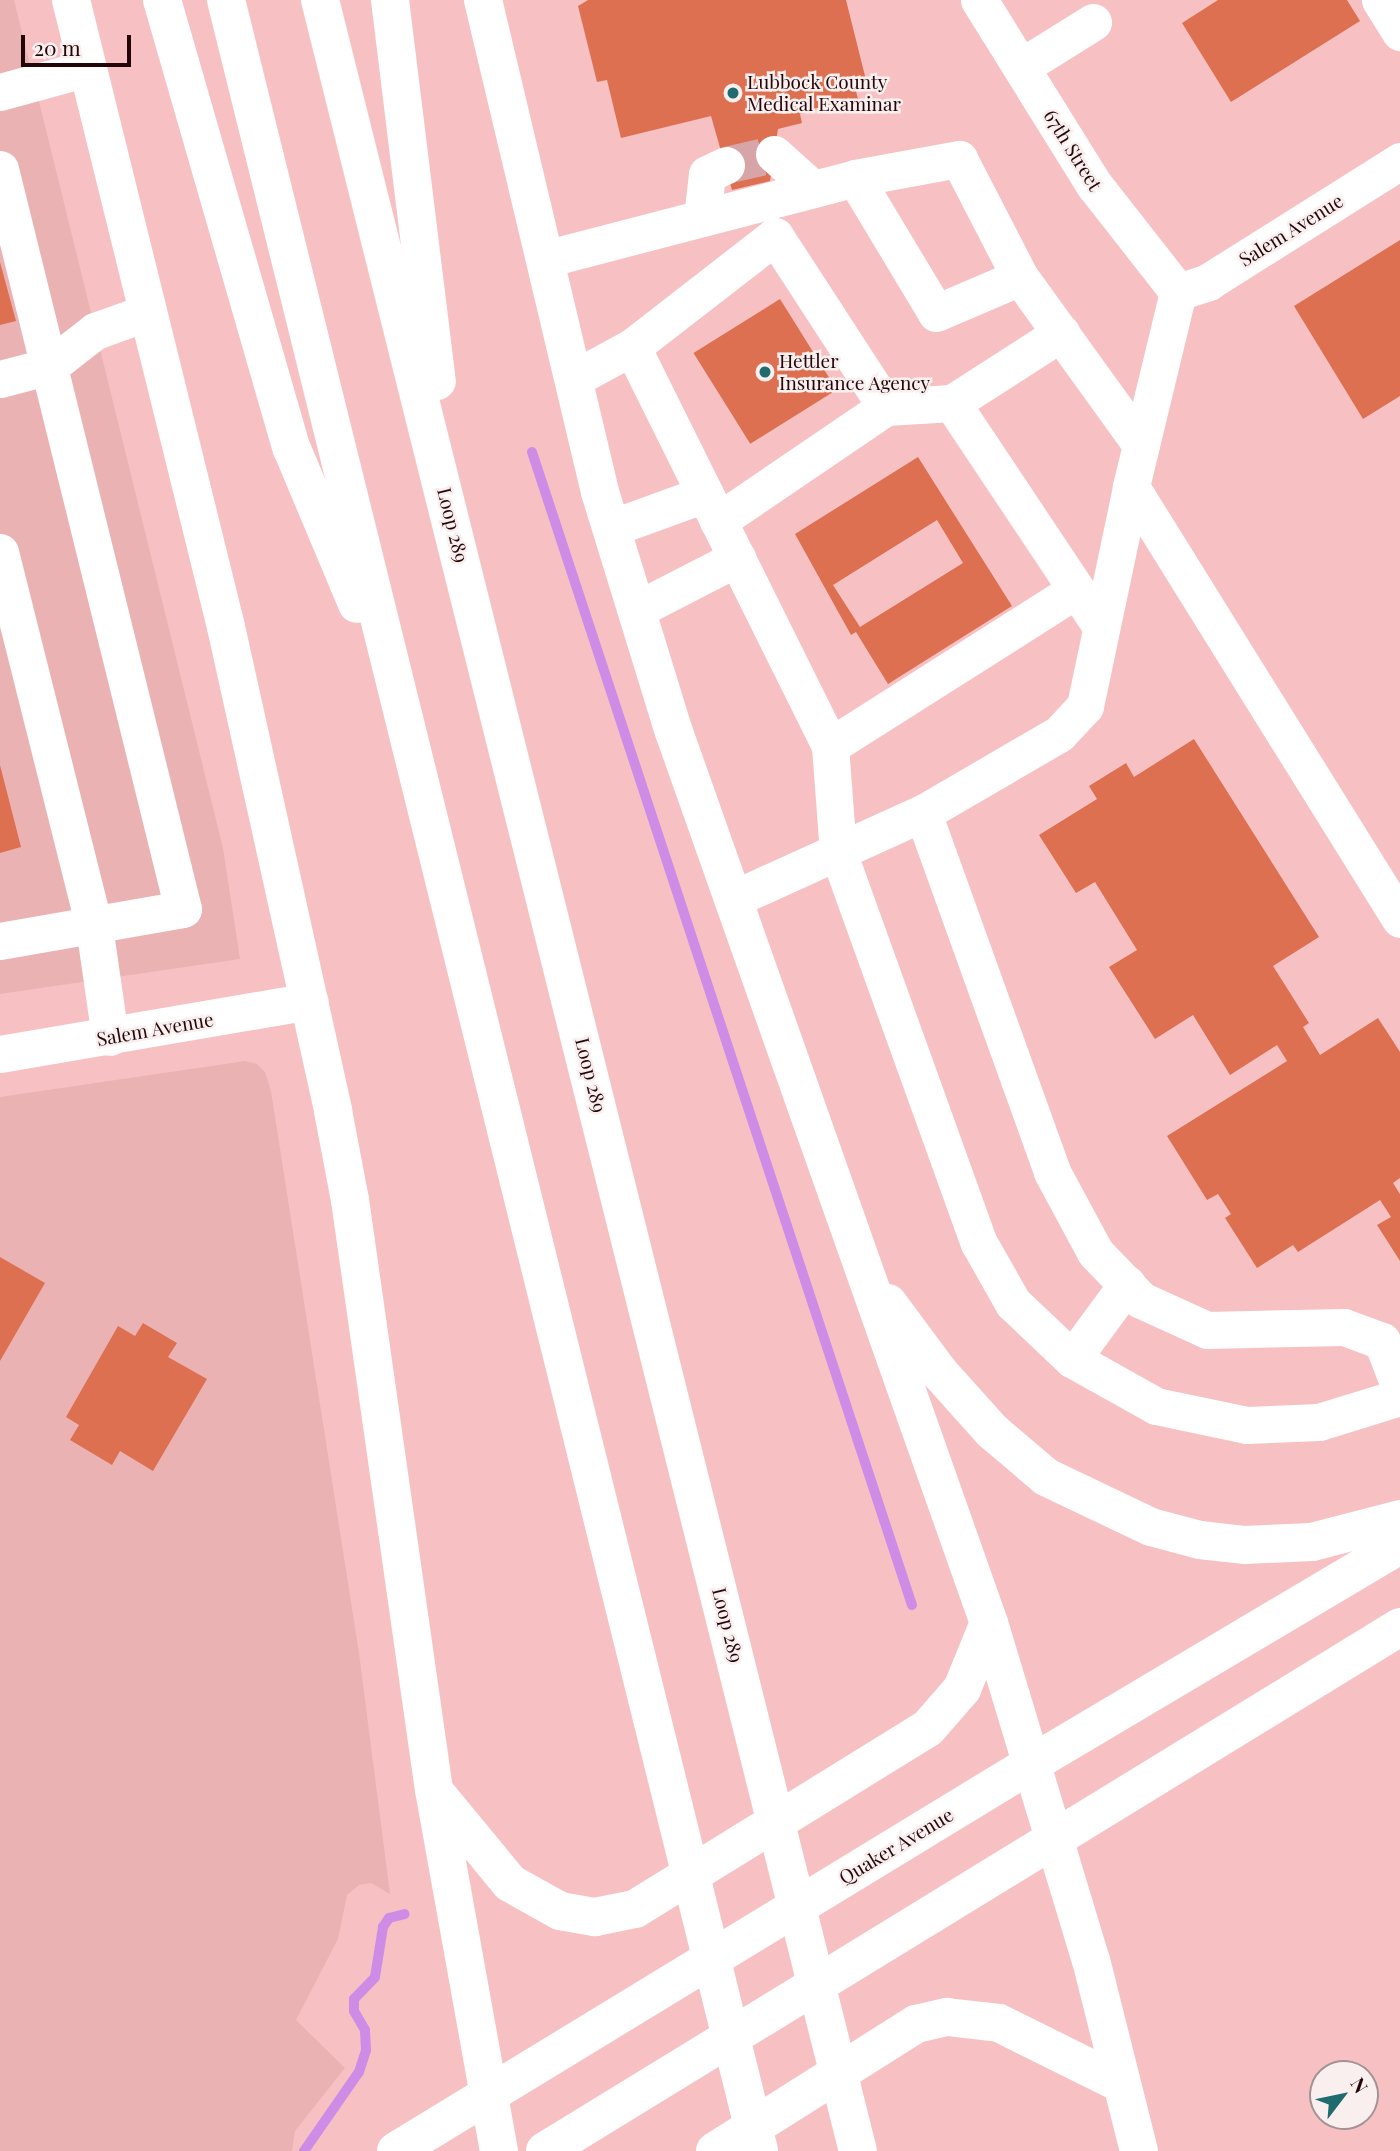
<!DOCTYPE html>
<html>
<head>
<meta charset="utf-8">
<style>
	body { margin:0 }
	#map { position:relative; width:1400px; height:2151px; overflow:hidden; background:#f7c1c3; font-family:"Playfair Display",serif }
	div>[style] { position:absolute }
	[style*='--x'] { left:calc(var(--x)*1px); top:calc(var(--y)*1px); width:calc(var(--w)*1px); rotate:calc(var(--a)*1deg) }
	.built>* { inset:0; background:#ebb2b4 }
	.stream>* { height:10px; margin:-5px; padding:0 5px; transform-origin:5px; border-radius:5px; background:#cf8ce6 }
	.building>* { inset:0; background:#dd7050; transform-origin:0 0 }
	.minor-tunnel>* { height:37px; margin-top:-18.5px; transform-origin:0; background:repeating-linear-gradient(90deg,#d7a5a7 0 37px,transparent 0 55px) }
	.minor>* { height:37px; margin:-18.5px; padding:0 18.5px; transform-origin:18.5px; border-radius:18.5px; background:#fff }
	.major>* { height:38px; margin:-19px; padding:0 19px; transform-origin:19px; border-radius:19px; background:#fff }
	.highway>* { height:38px; margin:-19px; padding:0 19px; transform-origin:19px; border-radius:19px; background:#fff }
	.dots>* { width:19px; height:19px; translate:-50% -50%; box-sizing:border-box; border:4px solid #f9efef; border-radius:50% }
	span { translate:-50% -50%; white-space:nowrap; text-align:center; line-height:1.15; -webkit-text-stroke:5px #f9efef; paint-order:stroke }
	.poi-label { font-size:19px; color:#230609 }
	.left { translate:0 -50%; text-align:left }
	.street-label { font-size:19px; color:#230609 }
	.north { position:absolute; left:1309px; top:2060px; width:70px; height:70px; box-sizing:border-box; background:#f9efef; border:2px solid #a39293; border-radius:50%; rotate:58deg; font-size:19px; font-weight:700; line-height:28px; text-align:center; color:#230609 }
	.north::after { content:''; display:block; margin:auto; width:24px; height:32px; background:#1f6b6d; clip-path:polygon(50% 0,100% 100%,50% 72%,0 100%) }
	.scale { position:absolute; left:21px; top:35px; width:110px; height:32px; box-sizing:border-box; border:4px solid #230609; border-top:0; padding-left:9px; font-size:21px; line-height:24px; white-space:nowrap; color:#230609; -webkit-text-stroke:5px #f9efef; paint-order:stroke }
</style>
</head>
<body>
<div id="map">
	<div class="built">
		<i style="clip-path:polygon(0 0,14px 0,223px 848px,240px 959px,0 994px)"></i>
		<i style="clip-path:polygon(245px 1061px,257px 1064px,265px 1072px,271px 1091px,359px 1653px,390px 1894px,371px 1883px,359px 1885px,347px 1895px,338px 1939px,296px 2020px,345px 2068px,295px 2131px,292px 2151px,0 2151px,0 1097px)"></i>
	</div>
	<div class="stream">
		<i style="--x:532;--y:452;--w:1214;--a:71.76"></i>
		<i style="--x:304;--y:2151;--w:96;--a:-55.2"></i>
		<i style="--x:359;--y:2072;--w:23;--a:-72"></i>
		<i style="--x:366;--y:2050;--w:20;--a:-93"></i>
		<i style="--x:365;--y:2030;--w:22;--a:-120"></i>
		<i style="--x:354;--y:2011;--w:12;--a:-90"></i>
		<i style="--x:354;--y:1999;--w:30;--a:-46"></i>
		<i style="--x:375;--y:1977;--w:51;--a:-80.9"></i>
		<i style="--x:383;--y:1927;--w:11;--a:-56"></i>
		<i style="--x:389;--y:1918;--w:16;--a:-14"></i>
	</div>
	<div class="building">
		<i style="clip-path:polygon(588px 0,846px 0,867px 84px,855px 87px,858px 99px,800px 114px,802px 123px,778px 129px,770px 181px,732px 190px,711px 116px,621px 138px,607px 80px,597px 82px,578px 6px)"></i>
		<i style="clip-path:polygon(1218px 0,1347px 0,1360px 21px,1231px 102px,1182px 23px)"></i>
		<i style="clip-path:polygon(1400px 240px,1400px 396px,1363px 419px,1294px 306px)"></i>
		<i style="clip-path:polygon(0 262px,16px 321px,0 325px)"></i>
		<i style="left:780px;top:299px;width:107px;height:102px;rotate:58deg"></i>
		<i style="clip-path:polygon(evenodd,918px 457px,1012px 606px,888px 684px,856px 632px,851px 635px,795px 534px,918px 457px,937px 520px,963px 563px,860px 627px,833px 585px,937px 520px)"></i>
		<i style="clip-path:polygon(1194px 739px,1319px 937px,1273px 966px,1309px 1023px,1303px 1027px,1320px 1055px,1378px 1018px,1400px 1052px,1400px 1178px,1393px 1183px,1400px 1194px,1400px 1261px,1377px 1225px,1391px 1217px,1380px 1200px,1298px 1252px,1293px 1245px,1257px 1268px,1225px 1218px,1231px 1214px,1218px 1194px,1207px 1200px,1167px 1136px,1287px 1061px,1277px 1045px,1230px 1075px,1193px 1015px,1155px 1039px,1109px 967px,1137px 950px,1095px 882px,1076px 893px,1039px 835px,1097px 799px,1089px 786px,1126px 763px,1134px 777px)"></i>
		<i style="clip-path:polygon(0 765px,21px 847px,0 853px)"></i>
		<i style="clip-path:polygon(0 1257px,45px 1283px,0 1361px)"></i>
		<i style="clip-path:polygon(143px 1323px,177px 1343px,168px 1357px,207px 1379px,153px 1471px,120px 1451px,112px 1465px,70px 1440px,79px 1425px,66px 1417px,118px 1326px,135px 1336px)"></i>
	</div>
	<div class="minor-tunnel">
		<i style="--x:726;--y:165;--w:49;--a:-12.9"></i>
	</div>
	<div class="minor">
		<i style="--x:979;--y:0;--w:219;--a:58.1"></i>
		<i style="--x:1095;--y:186;--w:135;--a:51.9"></i>
		<i style="--x:1380;--y:0;--w:38;--a:58"></i>
		<i style="--x:1021;--y:67;--w:85;--a:-32"></i>
		<i style="--x:0;--y:92;--w:91;--a:-15.3"></i>
		<i style="--x:774;--y:154;--w:52;--a:41.9"></i>
		<i style="--x:0;--y:169;--w:762;--a:76.11"></i>
		<i style="--x:183;--y:909;--w:186;--a:170.1"></i>
		<i style="--x:855;--y:178;--w:106;--a:-10.4"></i>
		<i style="--x:959;--y:159;--w:133;--a:62.7"></i>
		<i style="--x:702;--y:218;--w:44;--a:-83.5"></i>
		<i style="--x:707;--y:174;--w:21;--a:-25"></i>
		<i style="--x:545;--y:259;--w:320;--a:-14.6"></i>
		<i style="--x:855;--y:178;--w:157;--a:59"></i>
		<i style="--x:936;--y:313;--w:91;--a:-23.2"></i>
		<i style="--x:1020;--y:277;--w:207;--a:54.2"></i>
		<i style="--x:1178;--y:292;--w:201;--a:103.6"></i>
		<i style="--x:1131;--y:487;--w:509;--a:58.09"></i>
		<i style="--x:1178;--y:292;--w:32;--a:-18"></i>
		<i style="--x:1208;--y:282;--w:227;--a:-32.2"></i>
		<i style="--x:632;--y:347;--w:445;--a:63.6"></i>
		<i style="--x:830;--y:746;--w:106;--a:85.7"></i>
		<i style="--x:838;--y:852;--w:416;--a:70.2"></i>
		<i style="--x:979;--y:1243;--w:69;--a:60.5"></i>
		<i style="--x:1013;--y:1303;--w:81;--a:43.5"></i>
		<i style="--x:1072;--y:1359;--w:96;--a:29.2"></i>
		<i style="--x:1156;--y:1406;--w:92;--a:11.9"></i>
		<i style="--x:1246;--y:1425;--w:73;--a:-2.4"></i>
		<i style="--x:1319;--y:1422;--w:85;--a:-17.2"></i>
		<i style="--x:0;--y:379;--w:52;--a:-14.6"></i>
		<i style="--x:50;--y:366;--w:57;--a:-37.9"></i>
		<i style="--x:95;--y:331;--w:56;--a:-19.7"></i>
		<i style="--x:573;--y:379;--w:67;--a:-28.5"></i>
		<i style="--x:632;--y:347;--w:181;--a:-37.8"></i>
		<i style="--x:775;--y:236;--w:204;--a:57"></i>
		<i style="--x:886;--y:407;--w:66;--a:-3.5"></i>
		<i style="--x:952;--y:403;--w:268;--a:56.3"></i>
		<i style="--x:952;--y:403;--w:130;--a:-32.7"></i>
		<i style="--x:718;--y:521;--w:203;--a:-34.2"></i>
		<i style="--x:611;--y:528;--w:100;--a:-19.9"></i>
		<i style="--x:0;--y:552;--w:386;--a:75.9"></i>
		<i style="--x:94;--y:926;--w:112;--a:81.8"></i>
		<i style="--x:636;--y:610;--w:114;--a:-27.2"></i>
		<i style="--x:830;--y:746;--w:289;--a:-32.4"></i>
		<i style="--x:923;--y:813;--w:381;--a:70.2"></i>
		<i style="--x:1052;--y:1172;--w:91;--a:61.7"></i>
		<i style="--x:1095;--y:1252;--w:66;--a:46.2"></i>
		<i style="--x:1141;--y:1300;--w:72;--a:24.4"></i>
		<i style="--x:1207;--y:1330;--w:137;--a:-1.3"></i>
		<i style="--x:1344;--y:1327;--w:40;--a:20.2"></i>
		<i style="--x:1382;--y:1341;--w:50;--a:69"></i>
		<i style="--x:733;--y:899;--w:209;--a:-24.4"></i>
		<i style="--x:923;--y:813;--w:157;--a:-30.2"></i>
		<i style="--x:1059;--y:734;--w:38;--a:-47"></i>
		<i style="--x:1085;--y:706;--w:224;--a:-78.1"></i>
		<i style="--x:0;--y:1054;--w:314;--a:-9.7"></i>
		<i style="--x:1072;--y:1359;--w:93;--a:-53.7"></i>
	</div>
	<div class="major">
		<i style="--x:71;--y:0;--w:646;--a:76.11"></i>
		<i style="--x:226;--y:627;--w:496;--a:77.5"></i>
		<i style="--x:333;--y:1111;--w:91;--a:79.2"></i>
		<i style="--x:350;--y:1200;--w:596;--a:81.9"></i>
		<i style="--x:434;--y:1790;--w:367;--a:79.8"></i>
		<i style="--x:483;--y:0;--w:506;--a:76.62"></i>
		<i style="--x:600;--y:492;--w:251;--a:72.9"></i>
		<i style="--x:674;--y:732;--w:945;--a:70.53"></i>
		<i style="--x:989;--y:1623;--w:352;--a:73.2"></i>
		<i style="--x:1091;--y:1960;--w:197;--a:75.9"></i>
		<i style="--x:888;--y:1303;--w:86;--a:53.5"></i>
		<i style="--x:939;--y:1372;--w:79;--a:48.1"></i>
		<i style="--x:992;--y:1431;--w:71;--a:40.4"></i>
		<i style="--x:1046;--y:1477;--w:116;--a:25.5"></i>
		<i style="--x:1151;--y:1527;--w:51;--a:14.9"></i>
		<i style="--x:1200;--y:1540;--w:44;--a:6.5"></i>
		<i style="--x:1244;--y:1545;--w:68;--a:-2.5"></i>
		<i style="--x:1312;--y:1542;--w:91;--a:-14.6"></i>
		<i style="--x:435;--y:1792;--w:118;--a:50.5"></i>
		<i style="--x:510;--y:1883;--w:57;--a:29.2"></i>
		<i style="--x:560;--y:1911;--w:36;--a:10"></i>
		<i style="--x:595;--y:1917;--w:41;--a:-11.3"></i>
		<i style="--x:635;--y:1909;--w:344;--a:-31.7"></i>
		<i style="--x:928;--y:1728;--w:52;--a:-48.9"></i>
		<i style="--x:962;--y:1689;--w:71;--a:-67.8"></i>
		<i style="--x:396;--y:2151;--w:744;--a:-31.36"></i>
		<i style="--x:1031;--y:1764;--w:429;--a:-30.7"></i>
		<i style="--x:545;--y:2151;--w:1003;--a:-31.5"></i>
		<i style="--x:715;--y:2151;--w:238;--a:-32.3"></i>
		<i style="--x:916;--y:2024;--w:32;--a:-13"></i>
		<i style="--x:947;--y:2017;--w:52;--a:6.6"></i>
		<i style="--x:999;--y:2023;--w:137;--a:26.4"></i>
	</div>
	<div class="highway">
		<i style="--x:162;--y:0;--w:467;--a:73.9"></i>
		<i style="--x:292;--y:449;--w:168;--a:67.2"></i>
		<i style="--x:226;--y:0;--w:2216;--a:76.08"></i>
		<i style="--x:320;--y:0;--w:2217;--a:75.96"></i>
		<i style="--x:390;--y:0;--w:384;--a:83"></i>
	</div>
	<div class="dots">
		<i style="left:733px;top:93px;background:#1f6b6d"></i>
		<i style="left:765px;top:372px;background:#1f6b6d"></i>
	</div>
	<div class="poi-label">
		<span class="left" style="left:747px;top:93px">Lubbock County<br>Medical Examinar</span>
		<span class="left" style="left:779px;top:372px">Hettler<br>Insurance Agency</span>
	</div>
	<div class="street-label">
		<span style="left:1073px;top:150px;rotate:58deg">67th Street</span>
		<span style="left:1291px;top:230px;rotate:-32deg">Salem Avenue</span>
		<span style="left:453px;top:525px;rotate:76deg">Loop 289</span>
		<span style="left:155px;top:1029px;rotate:-10deg">Salem Avenue</span>
		<span style="left:591px;top:1075px;rotate:76deg">Loop 289</span>
		<span style="left:728px;top:1625px;rotate:76deg">Loop 289</span>
		<span style="left:896px;top:1846px;rotate:-31deg">Quaker Avenue</span>
	</div>
	<div class="north">N</div>
	<div class="scale">20 m</div>
</div>
</body>
</html>
